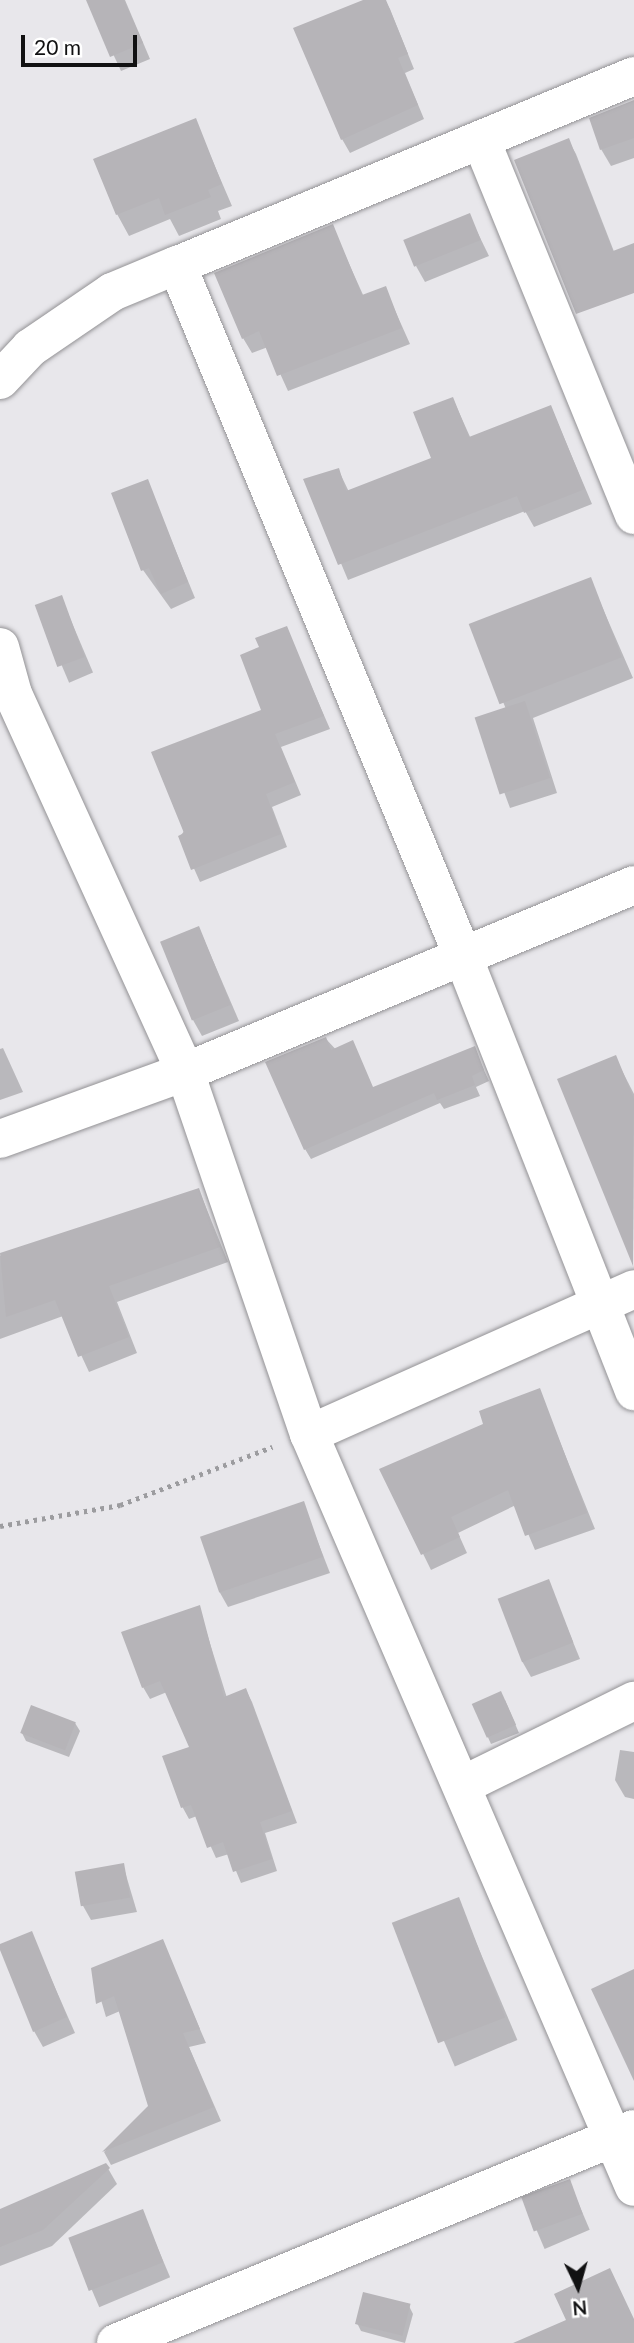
<!DOCTYPE html>
<html>
<head>
<meta charset="utf-8">
<style>
	body { margin:0 }
	#map { position:relative; width:634px; height:2343px; overflow:hidden; background:#e8e7eb; font-family:Lato,sans-serif }
	div>[style] { position:absolute }
	[style*='--x'] { left:calc(var(--x)*1px); top:calc(var(--y)*1px); width:calc(var(--w)*1px); rotate:calc(var(--a)*1deg) }
	.shadow>* { inset:0; background:#0003; transform-origin:0 0 }
	.building>* { inset:0; background:#b6b4b8; transform-origin:0 0 }
	.path>* { height:4.5px; margin-top:-2.25px; transform-origin:0; background:repeating-linear-gradient(90deg,#9c9c9f 0 3.5px,transparent 0 8.5px) }
	.roads { filter:drop-shadow(0 0 2px #939295) drop-shadow(0 0 2px #939295) }
	.minor>* { height:38px; margin:-19px; padding:0 19px; transform-origin:19px; border-radius:19px; background:#fff }
	span { translate:-50% -50%; white-space:nowrap; text-align:center; line-height:1.15; -webkit-text-stroke:6px #fff; paint-order:stroke }
	.north { position:absolute; left:543px; top:2252px; width:70px; height:70px; -webkit-text-stroke:5px #fff; paint-order:stroke; rotate:175deg; font-size:19px; font-weight:700; line-height:28px; text-align:center; color:#111112 }
	.north::after { content:''; display:block; margin:auto; width:24px; height:32px; background:#111112; clip-path:polygon(50% 0,100% 100%,50% 72%,0 100%) }
	.scale { position:absolute; left:21px; top:35px; width:116px; height:32px; box-sizing:border-box; border:4px solid #111112; border-top:0; padding-left:9px; font-size:21px; line-height:24px; white-space:nowrap; color:#111112; -webkit-text-stroke:5px #fff; paint-order:stroke }
</style>
</head>
<body>
<div id="map">
	<div class="shadow">
		<i style="clip-path:polygon(88px 0,125px 0,150px 59px,121px 71px)"></i>
		<i style="clip-path:polygon(368px 0,385px 0,390px 9px,414px 69px,405px 73px,424px 119px,350px 153px,342px 139px)"></i>
		<i style="clip-path:polygon(634px 102px,634px 158px,611px 166px,601px 149px)"></i>
		<i style="clip-path:polygon(195px 120px,232px 206px,218px 211px,221px 219px,179px 236px,170px 219px,129px 236px,117px 214px)"></i>
		<i style="clip-path:polygon(568px 140px,576px 154px,627px 285px,516px 161px)"></i>
		<i style="clip-path:polygon(469px 215px,489px 256px,425px 282px,416px 266px)"></i>
		<i style="clip-path:polygon(332px 226px,364px 297px,385px 288px,410px 344px,288px 391px,268px 347px,252px 353px,243px 338px)"></i>
		<i style="clip-path:polygon(453px 399px,471px 439px,551px 407px,592px 504px,534px 527px,525px 511px,348px 580px,306px 480px,339px 471px,349px 492px,433px 459px)"></i>
		<i style="clip-path:polygon(147px 481px,195px 598px,171px 609px,143px 570px)"></i>
		<i style="clip-path:polygon(590px 579px,633px 678px,533px 718px,557px 793px,510px 808px,477px 719px,506px 709px,471px 625px)"></i>
		<i style="left:61px;top:597px;width:82px;height:26px;rotate:67deg"></i>
		<i style="clip-path:polygon(286px 628px,330px 729px,281px 747px,301px 795px,272px 807px,287px 847px,200px 882px,180px 837px,263px 711px,261px 648px)"></i>
		<i style="clip-path:polygon(199px 928px,239px 1021px,202px 1036px,193px 1020px)"></i>
		<i style="clip-path:polygon(326px 1039px,373px 1089px,474px 1048px,489px 1081px,476px 1087px,480px 1096px,444px 1109px,440px 1103px,311px 1159px,305px 1149px)"></i>
		<i style="clip-path:polygon(3px 1048px,23px 1092px,0 1100px,0 1049px)"></i>
		<i style="clip-path:polygon(615px 1057px,634px 1094px,633px 1255px)"></i>
		<i style="clip-path:polygon(199px 1190px,228px 1262px,117px 1302px,137px 1353px,89px 1372px,63px 1316px,0 1339px,0 1256px)"></i>
		<i style="clip-path:polygon(539px 1390px,595px 1529px,535px 1550px,516px 1505px,458px 1533px,467px 1553px,431px 1570px,382px 1470px,485px 1425px)"></i>
		<i style="clip-path:polygon(303px 1504px,330px 1573px,228px 1607px,219px 1591px)"></i>
		<i style="clip-path:polygon(548px 1581px,580px 1659px,531px 1677px,522px 1661px)"></i>
		<i style="clip-path:polygon(199px 1608px,227px 1698px,246px 1690px,252px 1702px,297px 1823px,265px 1833px,277px 1871px,241px 1883px,229px 1854px,216px 1858px,197px 1816px,189px 1819px,183px 1808px,164px 1757px,191px 1748px,167px 1692px,150px 1699px,143px 1687px)"></i>
		<i style="clip-path:polygon(505px 1700px,519px 1733px,491px 1744px,473px 1704px)"></i>
		<i style="clip-path:polygon(75px 1723px,80px 1731px,69px 1757px,26px 1741px,22px 1733px)"></i>
		<i style="clip-path:polygon(620px 1750px,634px 1752px,634px 1799px,625px 1797px,615px 1780px)"></i>
		<i style="clip-path:polygon(123px 1865px,137px 1912px,91px 1920px,82px 1904px)"></i>
		<i style="left:458px;top:1900px;width:152px;height:68px;rotate:67deg"></i>
		<i style="clip-path:polygon(31px 1933px,75px 2033px,43px 2047px,34px 2031px)"></i>
		<i style="clip-path:polygon(162px 1942px,206px 2043px,189px 2047px,221px 2121px,111px 2165px,104px 2152px,150px 2106px,120px 2011px,106px 2017px,92px 1969px)"></i>
		<i style="clip-path:polygon(106px 2165px,117px 2184px,52px 2246px,0 2266px,0 2210px)"></i>
		<i style="left:569px;top:2181px;width:53px;height:49px;rotate:67deg"></i>
		<i style="left:142px;top:2211px;width:72px;height:77px;rotate:67deg"></i>
		<i style="clip-path:polygon(409px 2306px,413px 2314px,405px 2343px,361px 2331px,357px 2323px)"></i>
	</div>
	<div class="building">
		<i style="clip-path:polygon(86px 0,124px 0,143px 43px,110px 57px)"></i>
		<i style="clip-path:polygon(363px 0,386px 0,408px 54px,398px 58px,418px 105px,341px 140px,293px 28px)"></i>
		<i style="clip-path:polygon(634px 100px,634px 138px,600px 150px,589px 118px)"></i>
		<i style="clip-path:polygon(196px 118px,222px 184px,208px 190px,211px 197px,165px 215px,159px 198px,116px 215px,93px 159px)"></i>
		<i style="clip-path:polygon(569px 138px,613px 251px,634px 243px,634px 293px,576px 314px,514px 160px)"></i>
		<i style="left:470px;top:213px;width:29px;height:72px;rotate:68deg"></i>
		<i style="clip-path:polygon(333px 224px,362px 295px,386px 286px,402px 328px,277px 376px,259px 331px,242px 339px,214px 273px)"></i>
		<i style="clip-path:polygon(453px 397px,469px 437px,551px 405px,585px 489px,524px 513px,517px 496px,338px 565px,303px 479px,339px 468px,346px 491px,431px 458px,413px 412px)"></i>
		<i style="clip-path:polygon(148px 479px,188px 582px,161px 594px,149px 568px,141px 571px,111px 493px)"></i>
		<i style="left:591px;top:577px;width:86px;height:131px;rotate:69deg"></i>
		<i style="left:62px;top:595px;width:66px;height:29px;rotate:70deg"></i>
		<i style="clip-path:polygon(287px 626px,324px 716px,275px 734px,295px 782px,266px 794px,281px 834px,191px 870px,178px 836px,184px 833px,151px 752px,261px 710px,240px 655px,259px 647px,255px 638px)"></i>
		<i style="left:525px;top:701px;width:81px;height:53px;rotate:72deg"></i>
		<i style="left:199px;top:926px;width:85px;height:42px;rotate:68deg"></i>
		<i style="clip-path:polygon(326px 1037px,331px 1050px,353px 1040px,373px 1087px,475px 1046px,484px 1070px,472px 1076px,475px 1085px,437px 1100px,434px 1093px,304px 1150px,265px 1062px)"></i>
		<i style="clip-path:polygon(616px 1055px,634px 1099px,633px 1266px,557px 1079px)"></i>
		<i style="clip-path:polygon(199px 1188px,220px 1247px,109px 1286px,129px 1337px,78px 1357px,55px 1300px,6px 1317px,0 1253px)"></i>
		<i style="clip-path:polygon(540px 1388px,587px 1513px,525px 1536px,508px 1490px,451px 1517px,460px 1537px,421px 1555px,379px 1469px,483px 1424px,479px 1411px)"></i>
		<i style="left:304px;top:1501px;width:59px;height:110px;rotate:71deg"></i>
		<i style="left:549px;top:1579px;width:68px;height:55px;rotate:69deg"></i>
		<i style="clip-path:polygon(200px 1605px,224px 1697px,246px 1688px,292px 1811px,260px 1822px,272px 1859px,233px 1872px,223px 1842px,207px 1848px,191px 1805px,181px 1808px,162px 1756px,189px 1747px,160px 1681px,142px 1688px,121px 1632px)"></i>
		<i style="left:501px;top:1691px;width:37px;height:32px;rotate:66deg"></i>
		<i style="left:31px;top:1705px;width:48px;height:30px;rotate:21deg"></i>
		<i style="left:124px;top:1863px;width:35px;height:50px;rotate:80deg"></i>
		<i style="left:459px;top:1897px;width:129px;height:72px;rotate:69deg"></i>
		<i style="clip-path:polygon(32px 1931px,67px 2017px,33px 2032px,0 1950px,0 1944px)"></i>
		<i style="clip-path:polygon(163px 1939px,200px 2029px,183px 2033px,214px 2107px,102px 2152px,148px 2106px,114px 1996px,96px 2004px,91px 1968px)"></i>
		<i style="clip-path:polygon(634px 1969px,634px 2081px,591px 1989px)"></i>
		<i style="clip-path:polygon(106px 2163px,110px 2168px,43px 2230px,0 2247px,0 2209px)"></i>
		<i style="left:570px;top:2179px;width:37px;height:52px;rotate:70deg"></i>
		<i style="left:143px;top:2209px;width:57px;height:80px;rotate:69deg"></i>
		<i style="clip-path:polygon(610px 2268px,634px 2319px,634px 2343px,513px 2343px,566px 2320px,554px 2294px)"></i>
		<i style="left:363px;top:2292px;width:49px;height:33px;rotate:14deg"></i>
	</div>
	<div class="path">
		<i style="--x:0;--y:1526;--w:122;--a:-9.9"></i>
		<i style="--x:120;--y:1505;--w:163;--a:-20.9"></i>
	</div>
	<div class="roads">
		<div class="minor">
			<i style="--x:634;--y:76;--w:495;--a:157.5"></i>
			<i style="--x:177;--y:265;--w:746;--a:67.53"></i>
			<i style="--x:462;--y:954;--w:470;--a:68.5"></i>
			<i style="--x:481;--y:140;--w:405;--a:67.8"></i>
			<i style="--x:0;--y:380;--w:44;--a:-46.8"></i>
			<i style="--x:30;--y:348;--w:99;--a:-34.3"></i>
			<i style="--x:112;--y:292;--w:70;--a:-22.6"></i>
			<i style="--x:0;--y:647;--w:49;--a:74.5"></i>
			<i style="--x:13;--y:694;--w:415;--a:65.5"></i>
			<i style="--x:185;--y:1072;--w:383;--a:71.1"></i>
			<i style="--x:309;--y:1434;--w:820;--a:66.65"></i>
			<i style="--x:0;--y:1139;--w:197;--a:-19.9"></i>
			<i style="--x:185;--y:1072;--w:486;--a:-22.6"></i>
			<i style="--x:309;--y:1434;--w:356;--a:-24"></i>
			<i style="--x:463;--y:1785;--w:191;--a:-26.2"></i>
			<i style="--x:116;--y:2343;--w:560;--a:-22.45"></i>
		</div>
	</div>
	<div class="north">N</div>
	<div class="scale">20 m</div>
</div>
</body>
</html>
